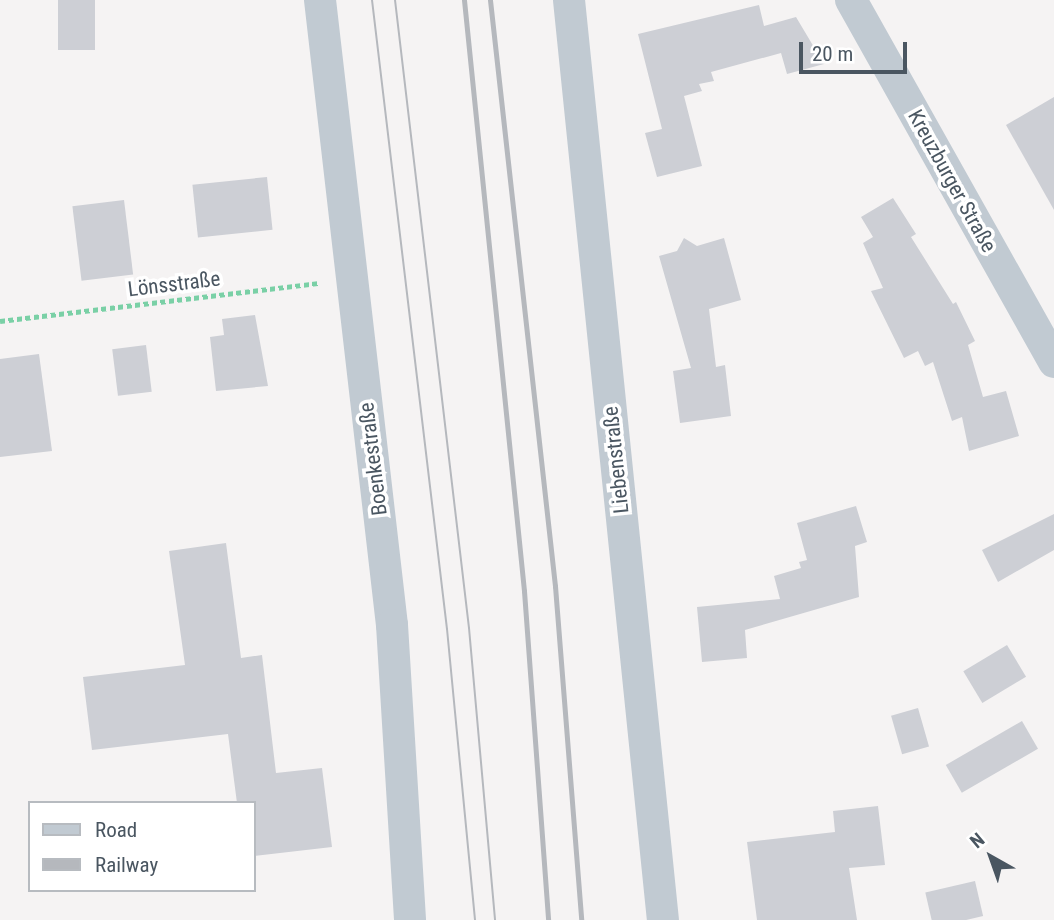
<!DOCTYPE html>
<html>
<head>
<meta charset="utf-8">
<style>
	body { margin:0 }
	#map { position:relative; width:1054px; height:920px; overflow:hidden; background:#f5f3f3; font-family:"Roboto Condensed",sans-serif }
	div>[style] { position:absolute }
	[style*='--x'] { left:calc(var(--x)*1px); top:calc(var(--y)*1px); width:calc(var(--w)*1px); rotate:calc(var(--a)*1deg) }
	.building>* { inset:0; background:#cdcfd5; transform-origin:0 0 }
	.path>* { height:4.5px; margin-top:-2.25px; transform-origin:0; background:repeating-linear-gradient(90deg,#7ad0a6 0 5px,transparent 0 8.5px) }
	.street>* { height:32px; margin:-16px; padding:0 16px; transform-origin:16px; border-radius:16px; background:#c1cad2 }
	.tram>* { height:2px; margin:-1px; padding:0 1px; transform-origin:1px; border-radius:1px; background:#b5b8bd }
	.rail>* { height:5px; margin:-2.5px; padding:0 2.5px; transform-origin:2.5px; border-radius:2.5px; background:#b5b8bd }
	span { translate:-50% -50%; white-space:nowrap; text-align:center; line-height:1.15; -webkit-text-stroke:7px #fff; paint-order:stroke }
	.street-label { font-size:21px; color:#4a5661 }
	.legend { position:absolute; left:28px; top:801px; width:228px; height:91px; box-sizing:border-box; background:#fff; border:2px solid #b7bbc0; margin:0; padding:9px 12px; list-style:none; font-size:21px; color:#4a5661 }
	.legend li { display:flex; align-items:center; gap:14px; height:35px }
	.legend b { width:35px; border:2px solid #b7bbc0 }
	.north { position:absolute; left:956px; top:822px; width:70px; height:70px; -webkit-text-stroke:5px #fff; paint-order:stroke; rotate:320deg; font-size:19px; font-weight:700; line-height:28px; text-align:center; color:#4a5661 }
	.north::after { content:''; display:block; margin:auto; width:24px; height:32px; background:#4a5661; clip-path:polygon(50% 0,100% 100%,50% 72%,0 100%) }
	.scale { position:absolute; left:799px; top:42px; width:108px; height:32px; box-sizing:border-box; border:4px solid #4a5661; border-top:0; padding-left:9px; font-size:21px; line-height:24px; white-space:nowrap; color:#4a5661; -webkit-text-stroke:5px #fff; paint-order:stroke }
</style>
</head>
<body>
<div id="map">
	<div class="building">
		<i style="left:58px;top:0;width:37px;height:50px"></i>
		<i style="clip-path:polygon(759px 5px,764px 26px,796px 17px,824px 64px,787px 74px,781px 53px,711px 72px,714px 81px,699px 84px,702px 91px,684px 96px,702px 166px,657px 177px,645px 133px,662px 129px,638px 34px)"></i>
		<i style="clip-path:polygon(1054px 97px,1054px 210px,1006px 125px)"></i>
		<i style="left:267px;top:177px;width:53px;height:75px;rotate:84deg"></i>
		<i style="clip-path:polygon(893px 198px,916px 234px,911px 237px,953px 304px,956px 302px,975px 341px,968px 345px,983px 397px,1006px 391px,1019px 436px,969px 451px,962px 417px,952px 421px,933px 362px,925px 366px,918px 351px,904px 358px,871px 291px,883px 288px,863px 243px,873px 237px,861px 217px)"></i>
		<i style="left:124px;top:200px;width:75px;height:52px;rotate:83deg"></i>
		<i style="clip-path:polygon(684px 238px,697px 246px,724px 238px,741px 300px,709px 309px,716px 367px,725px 365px,731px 416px,680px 423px,673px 371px,691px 368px,659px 256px,677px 251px)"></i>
		<i style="clip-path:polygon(255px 315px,268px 386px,216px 391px,210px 337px,224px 335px,222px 319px)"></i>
		<i style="left:146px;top:345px;width:47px;height:34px;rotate:83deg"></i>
		<i style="clip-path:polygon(39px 354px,52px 451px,0 457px,0 359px)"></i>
		<i style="clip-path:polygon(856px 506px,867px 542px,855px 546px,859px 597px,745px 630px,747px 658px,702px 662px,697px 607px,780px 599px,774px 576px,801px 568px,799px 562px,807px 560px,797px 523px)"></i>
		<i style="clip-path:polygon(1054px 514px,1054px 550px,998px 582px,982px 550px)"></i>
		<i style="clip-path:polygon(226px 543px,241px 658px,262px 655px,276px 773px,322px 768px,332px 847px,254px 856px,254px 803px,237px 803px,228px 734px,92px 750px,83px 677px,185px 665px,169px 551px)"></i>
		<i style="left:1007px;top:645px;width:37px;height:51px;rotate:59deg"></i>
		<i style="left:918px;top:708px;width:40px;height:28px;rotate:74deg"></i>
		<i style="left:1022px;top:721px;width:32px;height:88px;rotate:60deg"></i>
		<i style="clip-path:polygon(878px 806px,885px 865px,849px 868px,857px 920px,757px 920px,747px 842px,835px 832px,833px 811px)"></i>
		<i style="left:975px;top:881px;width:36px;height:51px;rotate:77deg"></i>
	</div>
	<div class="path">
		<i style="--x:0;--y:321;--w:322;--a:-6.8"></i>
	</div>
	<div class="street">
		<i style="--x:320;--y:0;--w:629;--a:83.43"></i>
		<i style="--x:392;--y:625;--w:296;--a:86.5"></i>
		<i style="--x:569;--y:0;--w:925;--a:84.17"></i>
		<i style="--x:851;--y:0;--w:415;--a:60.7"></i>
	</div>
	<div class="tram">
		<i style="--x:372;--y:0;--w:633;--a:83.2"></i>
		<i style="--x:447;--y:629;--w:292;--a:84.5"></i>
		<i style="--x:395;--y:0;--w:632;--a:83.28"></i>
		<i style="--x:469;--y:628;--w:293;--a:84.9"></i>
	</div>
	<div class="rail">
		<i style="--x:464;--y:0;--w:594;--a:84.2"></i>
		<i style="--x:524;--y:591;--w:330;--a:85.8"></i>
		<i style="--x:490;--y:0;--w:590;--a:83.67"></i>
		<i style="--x:555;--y:586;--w:335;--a:85.5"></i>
	</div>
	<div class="street-label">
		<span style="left:952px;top:181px;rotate:61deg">Kreuzburger Straße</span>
		<span style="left:174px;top:284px;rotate:-7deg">Lönsstraße</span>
		<span style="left:373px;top:459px;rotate:-97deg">Boenkestraße</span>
		<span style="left:616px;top:460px;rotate:-96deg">Liebenstraße</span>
	</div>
	<ul class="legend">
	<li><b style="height:9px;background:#c1cad2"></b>Road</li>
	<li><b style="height:9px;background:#b5b8bd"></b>Railway</li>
	</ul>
	<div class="north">N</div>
	<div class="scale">20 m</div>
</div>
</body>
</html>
